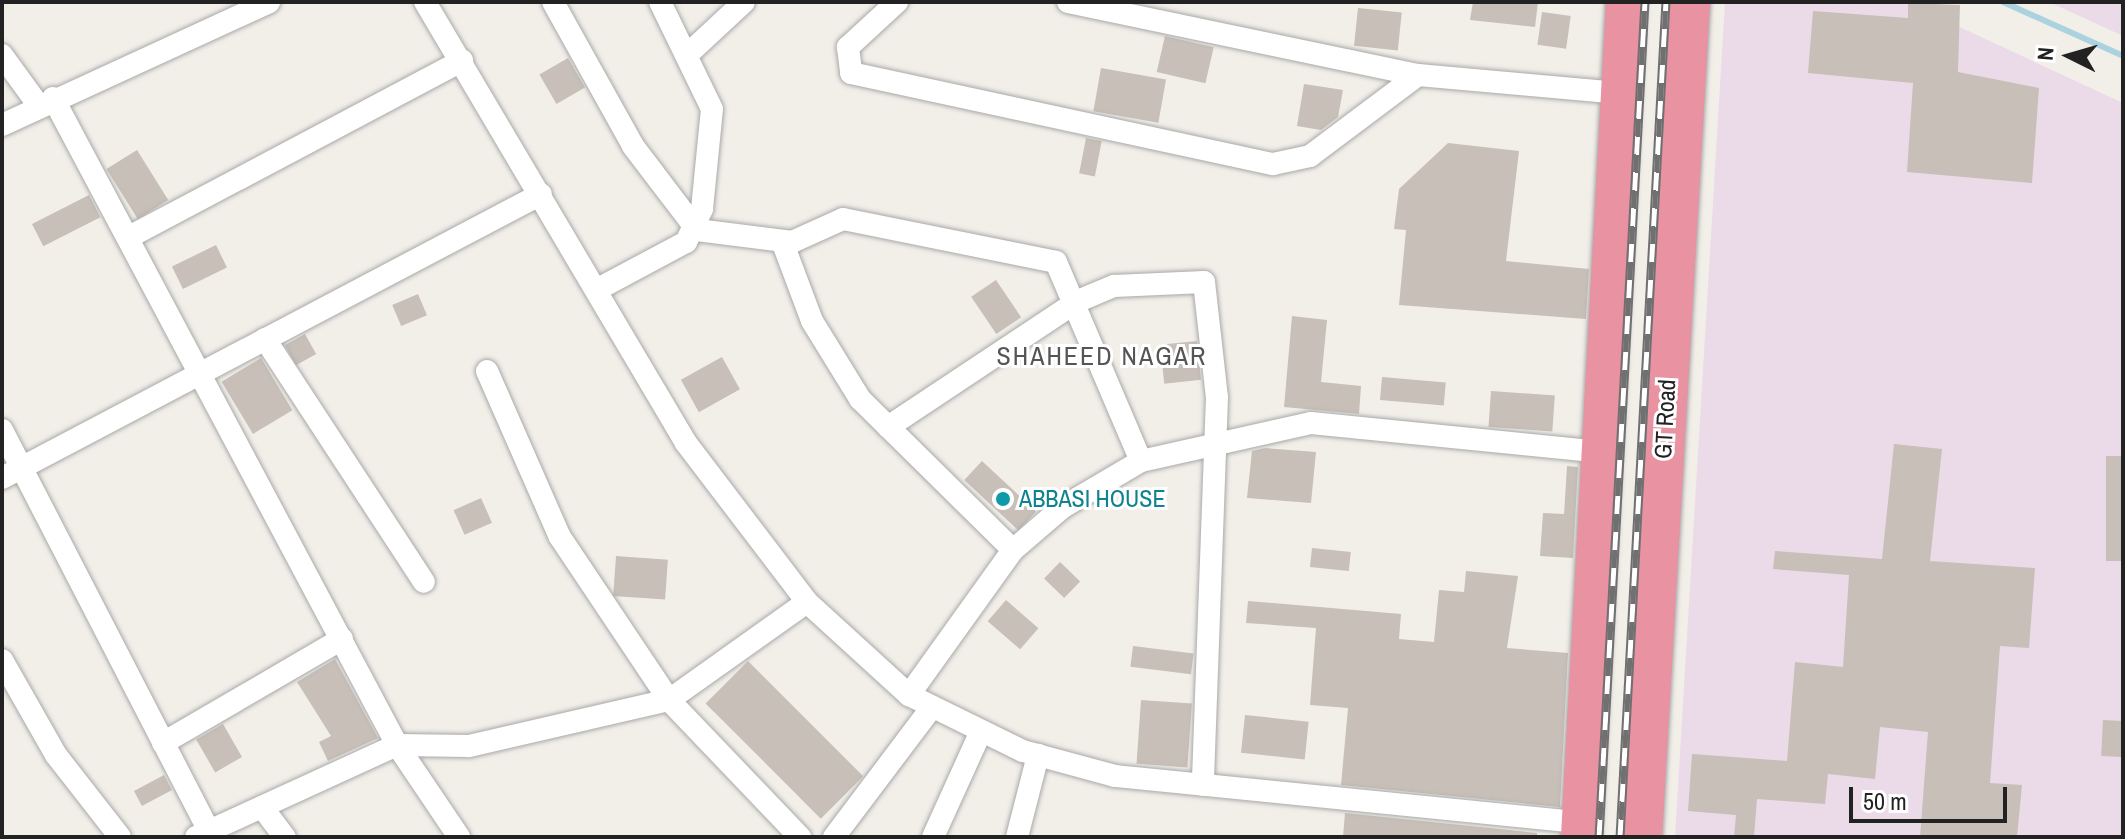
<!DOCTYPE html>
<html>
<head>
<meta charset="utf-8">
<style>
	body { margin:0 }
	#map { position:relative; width:2125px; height:839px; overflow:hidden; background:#f2efe9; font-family:"Archivo Narrow",sans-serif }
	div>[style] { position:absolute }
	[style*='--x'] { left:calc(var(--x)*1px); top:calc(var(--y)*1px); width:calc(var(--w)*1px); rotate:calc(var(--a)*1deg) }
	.industrial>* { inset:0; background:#ebdbe8 }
	.stream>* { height:6px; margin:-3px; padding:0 3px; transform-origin:3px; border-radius:3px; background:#aad3df }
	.building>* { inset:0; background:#c7bfb8; transform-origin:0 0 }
	.roads { filter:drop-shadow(0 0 2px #a9a9a9) drop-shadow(0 0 2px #a9a9a9) }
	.street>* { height:22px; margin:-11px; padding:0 11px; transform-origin:11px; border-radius:11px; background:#fff }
	.highway>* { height:40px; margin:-20px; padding:0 20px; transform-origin:20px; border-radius:20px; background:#e892a2 }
	.rail>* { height:9px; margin-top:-4.5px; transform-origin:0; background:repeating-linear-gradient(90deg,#fff 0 18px,#707070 0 36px); box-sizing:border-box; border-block:2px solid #707070 }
	.dots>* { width:22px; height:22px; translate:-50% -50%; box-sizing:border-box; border:4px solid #fff; border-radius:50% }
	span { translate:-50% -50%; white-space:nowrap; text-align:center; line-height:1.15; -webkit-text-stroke:6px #fff; paint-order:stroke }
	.street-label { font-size:24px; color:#222 }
	.culture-label { font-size:24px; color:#0d838f }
	.left { translate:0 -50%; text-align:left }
	.neighbourhood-label { font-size:26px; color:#555; letter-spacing:2px }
	.frame { position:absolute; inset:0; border:4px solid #222; pointer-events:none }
	.north { position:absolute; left:2029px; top:16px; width:80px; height:80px; -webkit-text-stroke:6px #fff; paint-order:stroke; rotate:275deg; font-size:22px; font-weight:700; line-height:32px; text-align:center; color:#222 }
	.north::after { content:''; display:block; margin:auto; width:28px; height:36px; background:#222; clip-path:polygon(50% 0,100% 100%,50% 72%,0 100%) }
	.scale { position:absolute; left:1849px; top:787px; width:158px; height:36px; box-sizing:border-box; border:4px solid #222; border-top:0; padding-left:10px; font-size:24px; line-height:28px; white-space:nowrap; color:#222; -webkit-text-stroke:6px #fff; paint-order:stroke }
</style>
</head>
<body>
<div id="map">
	<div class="industrial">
		<i style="clip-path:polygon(1725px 2px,1906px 2px,2123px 103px,2123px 837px,1675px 837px)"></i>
		<i style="clip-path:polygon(2049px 2px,2123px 2px,2123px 36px)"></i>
	</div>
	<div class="stream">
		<i style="--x:2003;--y:2;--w:132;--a:24.2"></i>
	</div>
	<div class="building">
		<i style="clip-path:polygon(1473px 2px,1538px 2px,1535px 27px,1470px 20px)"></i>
		<i style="clip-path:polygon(1908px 3px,1960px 5px,1958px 72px,2039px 88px,2032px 183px,1907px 172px,1913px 83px,1808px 73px,1813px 11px,1908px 18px)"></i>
		<i style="left:1358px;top:8px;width:44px;height:38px;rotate:6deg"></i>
		<i style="left:1542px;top:12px;width:29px;height:33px;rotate:8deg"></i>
		<i style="left:1165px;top:36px;width:50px;height:37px;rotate:13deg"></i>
		<i style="left:568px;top:58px;width:34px;height:33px;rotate:60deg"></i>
		<i style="left:1101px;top:68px;width:66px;height:44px;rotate:10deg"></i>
		<i style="clip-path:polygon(1304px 84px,1343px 90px,1338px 117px,1321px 130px,1297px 126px)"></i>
		<i style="left:1086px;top:138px;width:16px;height:36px;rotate:11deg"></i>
		<i style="clip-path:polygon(1448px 143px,1519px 151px,1506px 261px,1589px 269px,1586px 319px,1399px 305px,1406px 230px,1394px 229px,1399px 189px)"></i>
		<i style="left:137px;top:150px;width:59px;height:36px;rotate:58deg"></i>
		<i style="left:89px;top:195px;width:25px;height:64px;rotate:63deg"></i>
		<i style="left:216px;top:245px;width:25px;height:49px;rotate:64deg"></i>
		<i style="left:996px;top:280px;width:45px;height:30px;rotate:56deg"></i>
		<i style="left:418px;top:294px;width:23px;height:28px;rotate:67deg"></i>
		<i style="clip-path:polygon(1292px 316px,1327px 320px,1321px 382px,1361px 386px,1359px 414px,1284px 407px)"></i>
		<i style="left:305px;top:334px;width:23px;height:23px;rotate:61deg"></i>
		<i style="left:1197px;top:341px;width:39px;height:37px;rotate:84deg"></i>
		<i style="left:722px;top:357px;width:37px;height:47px;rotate:61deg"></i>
		<i style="left:261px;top:358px;width:61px;height:46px;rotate:59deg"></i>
		<i style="left:1382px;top:377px;width:64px;height:23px;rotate:5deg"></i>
		<i style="left:1491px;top:391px;width:64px;height:36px;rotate:4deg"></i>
		<i style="clip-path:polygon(1894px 444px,1942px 449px,1930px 561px,2035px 568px,2029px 648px,2000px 646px,1990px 783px,2022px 785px,2017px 837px,1920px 837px,1928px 732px,1880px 727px,1875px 779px,1828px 774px,1825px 804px,1757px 799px,1754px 837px,1734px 837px,1736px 815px,1688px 811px,1692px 754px,1787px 761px,1795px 662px,1843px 667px,1849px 575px,1773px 569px,1775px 551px,1882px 559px)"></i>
		<i style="clip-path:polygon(1265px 448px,1316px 452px,1311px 503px,1247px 498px,1252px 451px)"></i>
		<i style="left:2106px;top:456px;width:17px;height:105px"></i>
		<i style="left:982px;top:461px;width:74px;height:26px;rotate:43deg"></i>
		<i style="clip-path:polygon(1567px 466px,1578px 467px,1573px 558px,1540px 556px,1543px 513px,1564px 514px)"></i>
		<i style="left:481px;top:498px;width:27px;height:30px;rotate:66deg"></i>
		<i style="left:1312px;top:548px;width:39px;height:19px;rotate:6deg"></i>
		<i style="left:616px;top:556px;width:52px;height:40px;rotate:4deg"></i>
		<i style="left:1060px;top:562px;width:28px;height:23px;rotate:44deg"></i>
		<i style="clip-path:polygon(1466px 571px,1518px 576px,1507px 648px,1568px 653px,1560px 807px,1341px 785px,1348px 708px,1310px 705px,1316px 628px,1246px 623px,1248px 601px,1401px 614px,1399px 639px,1434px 642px,1439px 590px,1464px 592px)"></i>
		<i style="left:1006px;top:600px;width:43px;height:28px;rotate:41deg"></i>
		<i style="left:1133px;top:646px;width:61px;height:21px;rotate:7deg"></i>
		<i style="clip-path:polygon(335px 659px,378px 738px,328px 761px,319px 742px,331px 736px,297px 682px)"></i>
		<i style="left:748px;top:661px;width:163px;height:60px;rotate:45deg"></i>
		<i style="left:1141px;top:700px;width:51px;height:64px;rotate:4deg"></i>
		<i style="left:1245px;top:715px;width:64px;height:38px;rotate:6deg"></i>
		<i style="left:2103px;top:720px;width:20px;height:36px;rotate:3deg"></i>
		<i style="left:223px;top:724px;width:38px;height:31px;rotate:60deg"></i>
		<i style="left:164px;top:775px;width:17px;height:34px;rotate:62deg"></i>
		<i style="clip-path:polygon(1345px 813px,1537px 833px,1537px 837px,1343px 837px)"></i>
	</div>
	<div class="roads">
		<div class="street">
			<i style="--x:425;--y:2;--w:512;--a:59.38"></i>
			<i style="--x:686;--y:443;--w:200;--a:52.7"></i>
			<i style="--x:807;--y:602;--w:138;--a:42.4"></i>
			<i style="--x:909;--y:695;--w:127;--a:26.2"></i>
			<i style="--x:1023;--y:751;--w:95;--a:15.2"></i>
			<i style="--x:1115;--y:776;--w:469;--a:5.7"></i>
			<i style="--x:553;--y:2;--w:165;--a:60.9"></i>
			<i style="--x:633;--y:146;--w:106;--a:52.7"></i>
			<i style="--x:697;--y:230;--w:96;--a:7.2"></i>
			<i style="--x:792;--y:242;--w:56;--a:-24.3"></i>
			<i style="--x:843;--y:219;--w:217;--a:11.4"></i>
			<i style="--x:1056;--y:262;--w:216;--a:66.9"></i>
			<i style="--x:897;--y:2;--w:67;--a:137.4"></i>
			<i style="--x:848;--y:47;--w:26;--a:83"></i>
			<i style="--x:851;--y:73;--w:432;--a:12.2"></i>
			<i style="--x:1273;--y:164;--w:38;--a:-12"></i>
			<i style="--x:1310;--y:156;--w:135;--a:-36.9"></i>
			<i style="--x:1068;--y:2;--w:358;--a:11.8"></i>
			<i style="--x:1418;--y:75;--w:204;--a:5.1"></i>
			<i style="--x:688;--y:54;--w:76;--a:-42.9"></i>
			<i style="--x:2;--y:55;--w:63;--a:54"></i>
			<i style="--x:53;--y:98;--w:733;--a:62"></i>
			<i style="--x:397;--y:745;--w:111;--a:56"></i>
			<i style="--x:2;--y:125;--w:294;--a:-24.7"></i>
			<i style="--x:129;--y:237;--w:377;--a:-27.9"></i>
			<i style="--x:782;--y:241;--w:85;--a:69.4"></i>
			<i style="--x:812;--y:321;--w:92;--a:58.4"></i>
			<i style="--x:860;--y:399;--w:215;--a:44.6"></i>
			<i style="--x:598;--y:289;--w:100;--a:-28.1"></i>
			<i style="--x:686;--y:242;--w:37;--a:-64"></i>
			<i style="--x:702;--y:209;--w:100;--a:-84.3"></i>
			<i style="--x:712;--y:109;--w:119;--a:-115.9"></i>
			<i style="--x:265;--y:339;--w:290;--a:56.8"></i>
			<i style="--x:487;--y:371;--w:181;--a:66.3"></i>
			<i style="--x:560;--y:537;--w:196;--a:56.2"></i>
			<i style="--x:669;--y:700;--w:190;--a:46.3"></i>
			<i style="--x:888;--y:427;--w:228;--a:-33.6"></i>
			<i style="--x:1078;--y:301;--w:39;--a:-23"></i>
			<i style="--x:1114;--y:286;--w:90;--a:-2.5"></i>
			<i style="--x:1204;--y:282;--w:116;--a:83.6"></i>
			<i style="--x:1217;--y:397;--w:388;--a:92.1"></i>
			<i style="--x:2;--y:430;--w:451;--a:62.7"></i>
			<i style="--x:2;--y:478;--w:609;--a:-27.78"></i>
			<i style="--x:2;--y:660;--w:109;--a:60.4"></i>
			<i style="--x:56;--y:755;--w:104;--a:52"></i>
			<i style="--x:909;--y:695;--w:178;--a:-54.4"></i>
			<i style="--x:1013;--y:550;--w:66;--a:-40.7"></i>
			<i style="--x:1063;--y:507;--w:91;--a:-30.5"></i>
			<i style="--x:1141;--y:461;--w:174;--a:-12.6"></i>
			<i style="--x:1311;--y:423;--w:291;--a:5.7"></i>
			<i style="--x:163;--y:743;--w:207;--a:-30.2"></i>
			<i style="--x:262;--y:807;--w:38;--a:53"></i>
			<i style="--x:196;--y:837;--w:221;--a:-24.6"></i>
			<i style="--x:397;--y:745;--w:72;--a:0.8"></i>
			<i style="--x:469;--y:746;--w:205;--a:-13"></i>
			<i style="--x:669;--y:700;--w:169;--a:-35.4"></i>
			<i style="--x:834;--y:837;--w:163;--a:-53"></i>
			<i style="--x:933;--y:837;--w:116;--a:-65.6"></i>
			<i style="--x:1017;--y:837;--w:85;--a:-75.6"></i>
		</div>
		<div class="highway">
			<i style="--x:1581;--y:837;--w:836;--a:-86.92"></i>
			<i style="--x:1642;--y:837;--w:836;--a:-86.71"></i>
		</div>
	</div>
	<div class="rail">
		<i style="--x:1599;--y:837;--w:836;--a:-86.85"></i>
		<i style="--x:1620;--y:837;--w:836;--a:-86.85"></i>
	</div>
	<div class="dots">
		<i style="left:1003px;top:499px;background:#0f9aa8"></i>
	</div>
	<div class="street-label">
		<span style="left:1665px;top:419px;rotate:-87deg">GT Road</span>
	</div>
	<div class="culture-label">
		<span class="left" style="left:1019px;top:499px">ABBASI HOUSE</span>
	</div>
	<div class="neighbourhood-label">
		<span style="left:1102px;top:356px">SHAHEED NAGAR</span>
	</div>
	<div class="frame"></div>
	<div class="north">N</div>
	<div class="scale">50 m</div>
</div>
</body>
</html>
